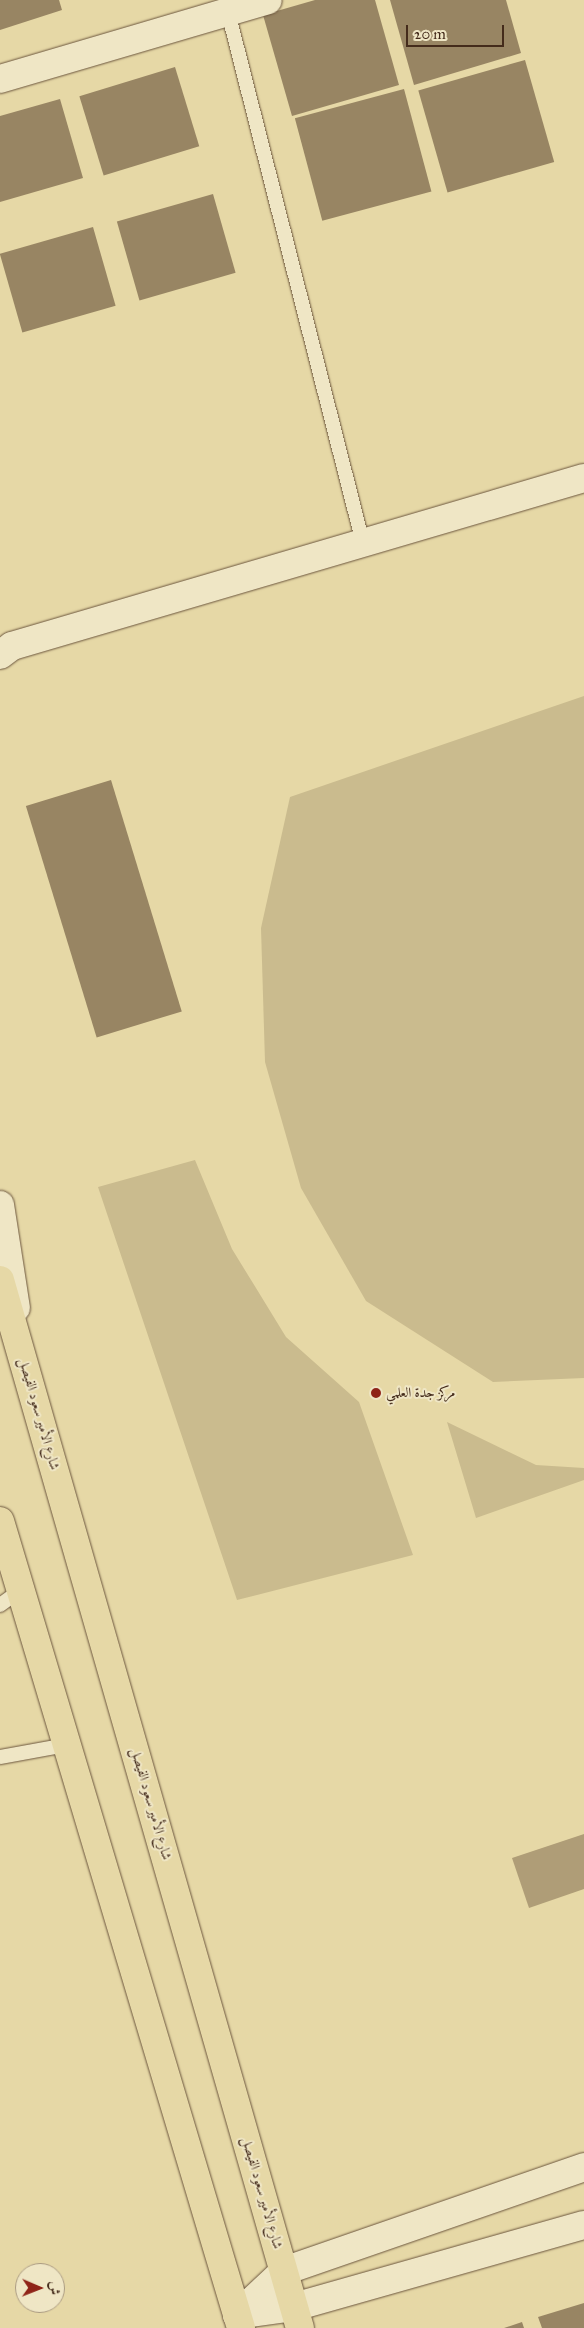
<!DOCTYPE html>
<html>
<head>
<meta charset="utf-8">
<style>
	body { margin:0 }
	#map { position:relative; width:584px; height:2328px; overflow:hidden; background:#e6d8a6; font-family:"IM FELL Great Primer",Amiri,serif }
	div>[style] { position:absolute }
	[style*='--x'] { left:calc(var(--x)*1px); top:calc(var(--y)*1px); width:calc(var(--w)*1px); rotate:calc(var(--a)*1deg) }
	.green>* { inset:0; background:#cabb8e }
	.water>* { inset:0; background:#af9d77 }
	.building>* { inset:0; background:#988563; transform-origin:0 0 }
	.roads { filter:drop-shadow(0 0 1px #6c563e) drop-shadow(0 0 1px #6c563e) }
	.service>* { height:14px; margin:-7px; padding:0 7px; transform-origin:7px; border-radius:7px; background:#efe6c5 }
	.minor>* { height:28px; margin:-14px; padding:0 14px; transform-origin:14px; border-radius:14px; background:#efe6c5 }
	.tertiary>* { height:28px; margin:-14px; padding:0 14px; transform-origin:14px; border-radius:14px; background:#efe6c5 }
	.primary>* { height:28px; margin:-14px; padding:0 14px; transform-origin:14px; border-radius:14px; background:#e6d8a6 }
	.dots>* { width:14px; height:14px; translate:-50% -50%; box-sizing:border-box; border:2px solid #efe6c5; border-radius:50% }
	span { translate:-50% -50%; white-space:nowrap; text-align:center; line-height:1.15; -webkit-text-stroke:4px #efe6c5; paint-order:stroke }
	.poi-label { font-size:14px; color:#442b1b }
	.left { translate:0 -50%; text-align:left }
	.street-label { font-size:14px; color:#442b1b }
	.north { position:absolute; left:15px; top:2263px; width:50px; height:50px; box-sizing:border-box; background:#efe6c5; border:1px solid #ab9b81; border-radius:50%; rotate:91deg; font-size:14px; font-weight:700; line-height:20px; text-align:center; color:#442b1b }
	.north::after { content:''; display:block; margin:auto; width:18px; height:22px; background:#8f2418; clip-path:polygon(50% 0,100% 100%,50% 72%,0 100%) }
	.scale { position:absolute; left:406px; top:25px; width:98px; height:22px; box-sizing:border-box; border:2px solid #442b1b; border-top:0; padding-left:6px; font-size:15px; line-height:18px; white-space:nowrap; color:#442b1b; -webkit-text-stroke:4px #efe6c5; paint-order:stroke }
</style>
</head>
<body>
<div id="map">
	<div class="green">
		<i style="clip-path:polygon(584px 696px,584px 1378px,493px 1382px,366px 1301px,301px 1188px,265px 1062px,261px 928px,290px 797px)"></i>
		<i style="clip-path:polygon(195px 1160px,232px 1249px,286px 1337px,359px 1402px,413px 1555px,237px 1600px,98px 1187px)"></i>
		<i style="clip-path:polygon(447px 1422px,536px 1465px,584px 1468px,584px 1480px,476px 1518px)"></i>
	</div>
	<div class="water">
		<i style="clip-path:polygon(584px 1834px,584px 1889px,529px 1908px,512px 1858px)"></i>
	</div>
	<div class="building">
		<i style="clip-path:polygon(0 0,59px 0,62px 10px,0 30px)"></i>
		<i style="clip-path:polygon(315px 0,375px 0,399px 85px,292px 116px,263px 15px)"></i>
		<i style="clip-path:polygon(390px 0,506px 0,521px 53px,414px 85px)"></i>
		<i style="left:525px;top:60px;width:106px;height:111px;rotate:74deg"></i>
		<i style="left:175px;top:67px;width:83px;height:100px;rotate:73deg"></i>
		<i style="left:404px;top:89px;width:106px;height:113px;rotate:75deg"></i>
		<i style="clip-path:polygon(60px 99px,83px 178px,0 202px,0 116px)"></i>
		<i style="left:213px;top:194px;width:82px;height:100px;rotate:74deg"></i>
		<i style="left:93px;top:227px;width:82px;height:97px;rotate:74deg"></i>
		<i style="left:111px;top:780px;width:242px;height:89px;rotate:73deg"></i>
		<i style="clip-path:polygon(584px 2303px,584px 2328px,542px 2328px,538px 2317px)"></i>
		<i style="clip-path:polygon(522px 2322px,524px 2328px,504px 2328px)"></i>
	</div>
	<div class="roads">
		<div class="service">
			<i style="--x:227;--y:8;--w:552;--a:75.74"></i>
			<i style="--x:0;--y:1605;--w:26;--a:-36"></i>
			<i style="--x:0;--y:1757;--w:68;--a:-10.2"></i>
		</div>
		<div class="minor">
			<i style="--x:0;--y:79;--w:279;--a:-16.4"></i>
			<i style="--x:0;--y:655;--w:15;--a:-37"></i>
			<i style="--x:12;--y:646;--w:596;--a:-16.37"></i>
		</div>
		<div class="tertiary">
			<i style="--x:0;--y:1205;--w:104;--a:81.2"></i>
			<i style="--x:237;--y:2315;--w:64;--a:-43.1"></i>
			<i style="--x:284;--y:2271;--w:318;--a:-19.1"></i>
			<i style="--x:237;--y:2315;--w:58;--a:-8"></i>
			<i style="--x:294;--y:2307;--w:301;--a:-15.8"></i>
		</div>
		<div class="primary">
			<i style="--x:0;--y:1280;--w:1090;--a:74.03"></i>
			<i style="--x:0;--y:1521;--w:842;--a:73.37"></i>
		</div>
	</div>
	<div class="dots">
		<i style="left:376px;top:1393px;background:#8f2418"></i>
	</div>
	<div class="poi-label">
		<span class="left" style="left:386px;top:1393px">مركز جدة العلمي</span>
	</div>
	<div class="street-label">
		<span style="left:39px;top:1414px;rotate:74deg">شارع الأمير سعود الفيصل</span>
		<span style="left:151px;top:1804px;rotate:74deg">شارع الأمير سعود الفيصل</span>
		<span style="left:262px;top:2193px;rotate:74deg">شارع الأمير سعود الفيصل</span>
	</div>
	<div class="north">ش</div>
	<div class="scale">20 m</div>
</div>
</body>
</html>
